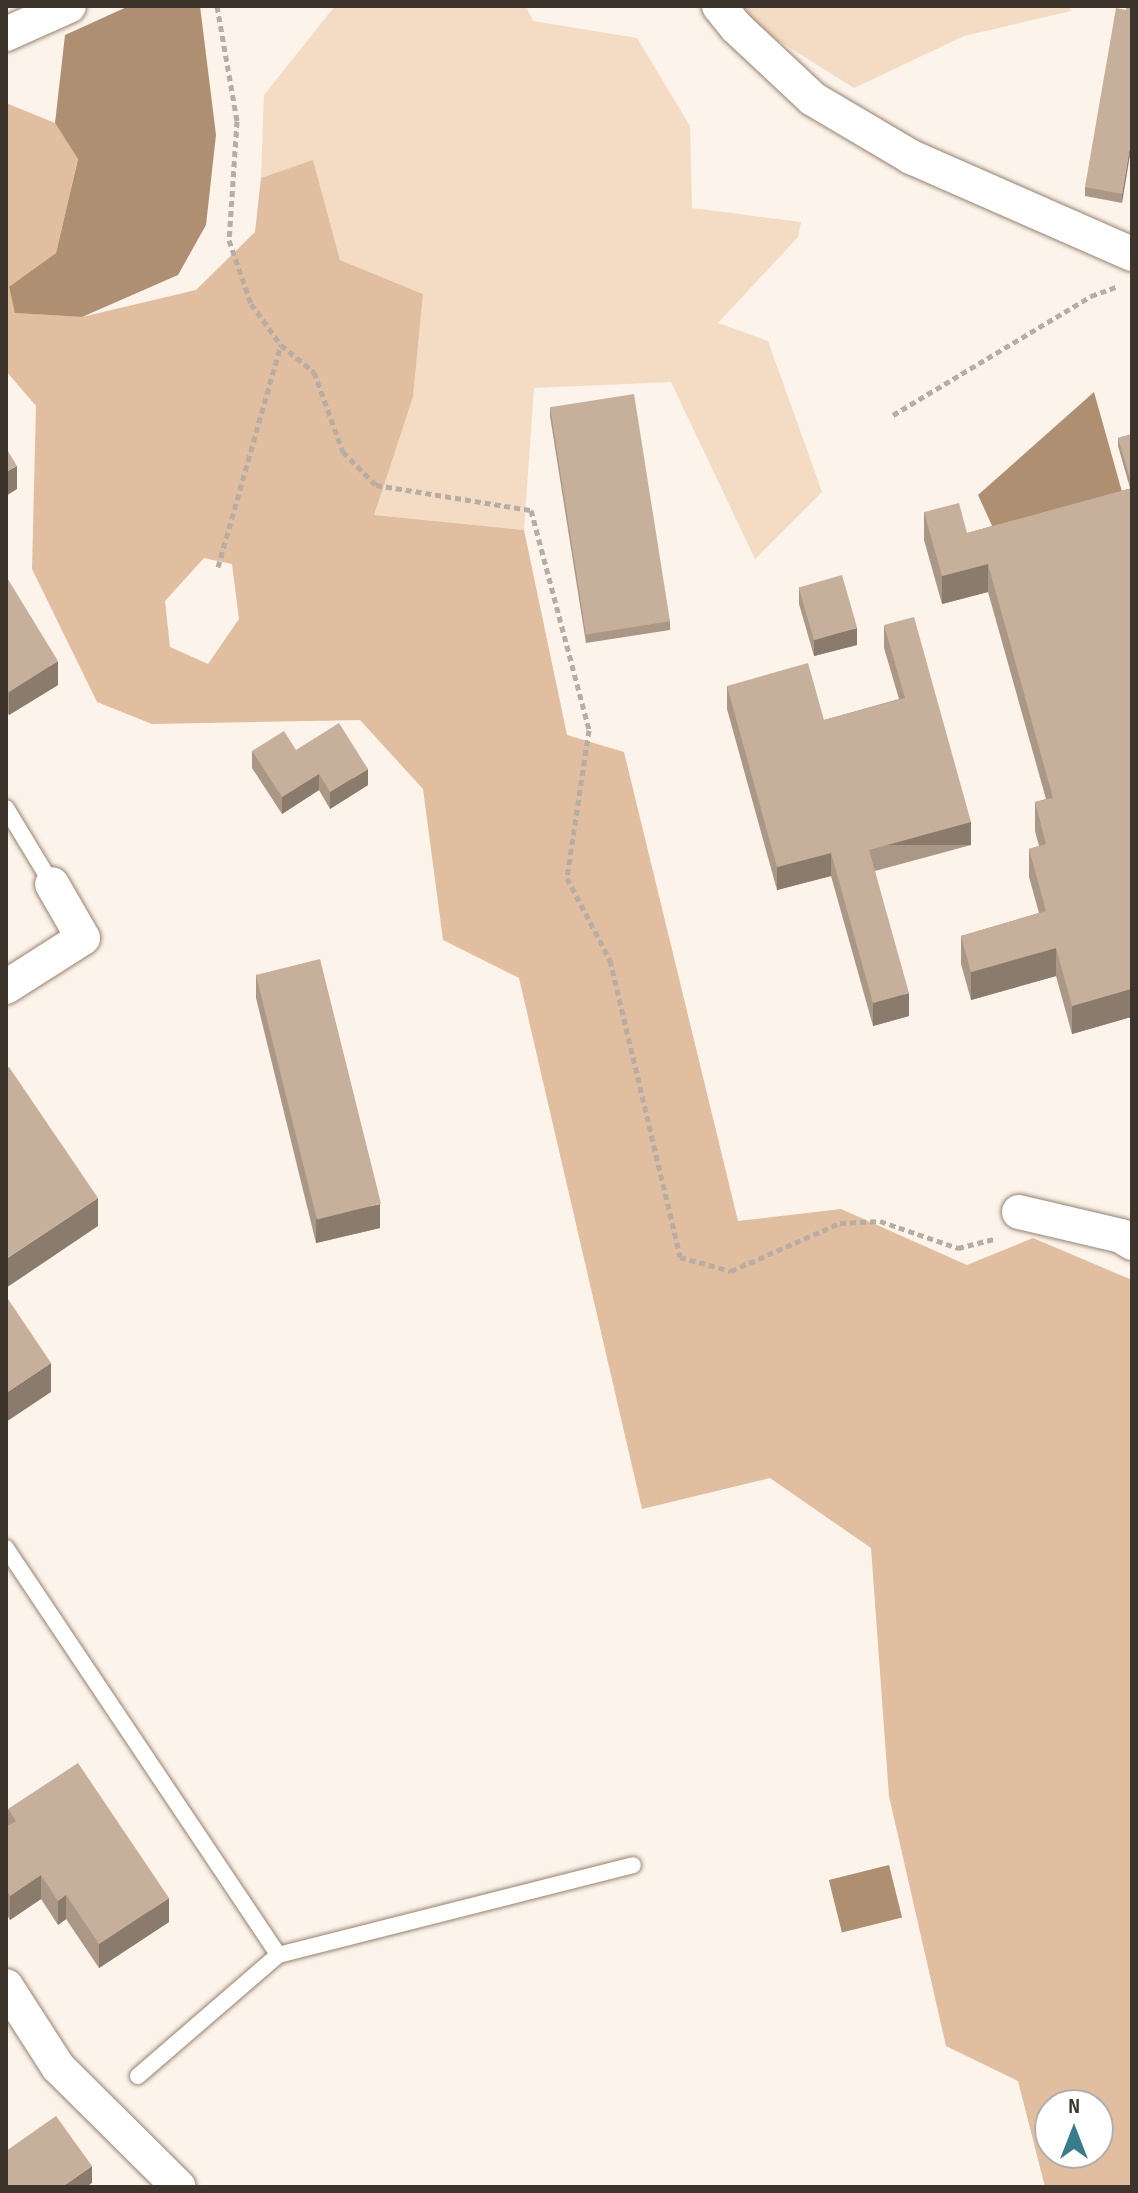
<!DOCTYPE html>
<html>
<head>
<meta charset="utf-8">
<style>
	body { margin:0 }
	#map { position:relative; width:1138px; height:2193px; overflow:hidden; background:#fcf3ea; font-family:"Sofia Sans Condensed",sans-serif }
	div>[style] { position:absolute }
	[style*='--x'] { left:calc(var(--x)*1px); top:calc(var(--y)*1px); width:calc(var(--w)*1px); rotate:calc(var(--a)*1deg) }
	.green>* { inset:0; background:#f4dbc3 }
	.forest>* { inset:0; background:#e0be9f }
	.water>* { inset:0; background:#ae8f71; transform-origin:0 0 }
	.path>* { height:5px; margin-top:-2.5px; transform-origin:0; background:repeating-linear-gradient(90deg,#b6ada4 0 6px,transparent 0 10px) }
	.roads { filter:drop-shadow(0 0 2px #97826f) drop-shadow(0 0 2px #97826f) }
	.lane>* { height:16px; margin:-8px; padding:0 8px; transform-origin:8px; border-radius:8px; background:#fff }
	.street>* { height:34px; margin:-17px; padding:0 17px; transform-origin:17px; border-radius:17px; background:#fff }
	.wall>* { inset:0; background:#aa9785 }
	.shaded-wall>* { inset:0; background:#8b7b6c; transform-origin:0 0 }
	.building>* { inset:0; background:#c6b09b; transform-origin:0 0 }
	span { translate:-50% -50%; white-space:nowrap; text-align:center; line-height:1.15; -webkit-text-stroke:7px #fff; paint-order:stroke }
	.frame { position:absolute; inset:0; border:8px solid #3d342c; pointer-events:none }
	.north { position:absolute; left:1034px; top:2089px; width:80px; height:80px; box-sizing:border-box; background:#fff; border:2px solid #b1aeab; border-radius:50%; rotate:0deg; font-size:22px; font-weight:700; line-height:32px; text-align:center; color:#3d342c }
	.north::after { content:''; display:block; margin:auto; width:28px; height:36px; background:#397d8c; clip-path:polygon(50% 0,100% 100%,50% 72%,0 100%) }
</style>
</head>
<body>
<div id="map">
	<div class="green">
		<i style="clip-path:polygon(335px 6px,526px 6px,533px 21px,637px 38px,690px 126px,692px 208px,801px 222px,798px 237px,718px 323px,768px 341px,822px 492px,755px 559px,671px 382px,534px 388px,524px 530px,373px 515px,413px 397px,423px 294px,340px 260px,313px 161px,261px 178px,264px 95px)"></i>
		<i style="clip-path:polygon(744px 6px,1070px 6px,1071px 11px,964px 36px,854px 88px,757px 27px)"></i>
	</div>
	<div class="forest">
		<i style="clip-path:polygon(evenodd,6px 103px,55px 123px,78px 158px,56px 253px,9px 288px,16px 313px,82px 317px,196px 290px,255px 232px,261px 178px,313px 160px,340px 260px,423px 294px,413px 397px,374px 515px,524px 530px,567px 735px,624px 752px,738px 1221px,841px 1209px,967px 1265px,1033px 1238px,1132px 1280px,1132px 2187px,1045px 2187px,1018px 2081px,946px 2046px,889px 1796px,871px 1548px,770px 1478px,642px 1509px,519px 978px,443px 940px,423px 789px,360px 720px,152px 724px,97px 702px,32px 569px,36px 406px,6px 371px,6px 103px,204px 558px,232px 564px,239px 619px,208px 664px,170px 647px,165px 601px,204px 558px,6px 103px,1050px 2105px,1098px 2105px,1098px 2153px,1050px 2153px,1050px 2105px)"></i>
	</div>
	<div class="water">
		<i style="clip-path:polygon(129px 6px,200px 6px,216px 135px,206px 225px,178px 275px,82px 317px,15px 313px,9px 287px,56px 253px,78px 159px,55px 123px,65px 35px)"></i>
		<i style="clip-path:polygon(1094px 392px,1126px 506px,999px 541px,978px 495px)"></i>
		<i style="left:889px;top:1865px;width:54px;height:62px;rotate:76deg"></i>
	</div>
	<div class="path">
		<i style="--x:217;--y:6;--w:117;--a:80.1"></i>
		<i style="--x:237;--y:121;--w:119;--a:93.8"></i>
		<i style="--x:229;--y:240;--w:68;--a:71"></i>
		<i style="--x:251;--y:304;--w:51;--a:53.8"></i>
		<i style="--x:281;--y:345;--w:43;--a:39.3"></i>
		<i style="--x:314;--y:372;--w:85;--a:70.1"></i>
		<i style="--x:343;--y:452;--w:47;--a:45"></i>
		<i style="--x:376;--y:485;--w:157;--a:9.2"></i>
		<i style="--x:531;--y:510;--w:228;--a:75.2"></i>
		<i style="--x:589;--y:730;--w:150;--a:98.5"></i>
		<i style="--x:567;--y:878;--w:93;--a:62.3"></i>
		<i style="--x:610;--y:960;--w:305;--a:76.7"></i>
		<i style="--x:680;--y:1257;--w:53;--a:15.4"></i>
		<i style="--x:731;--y:1271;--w:119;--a:-23.8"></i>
		<i style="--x:840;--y:1223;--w:40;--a:-2.9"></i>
		<i style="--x:880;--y:1221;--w:83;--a:19.1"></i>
		<i style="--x:958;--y:1248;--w:37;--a:-14"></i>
		<i style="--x:893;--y:415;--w:231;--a:-31"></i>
		<i style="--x:1091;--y:296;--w:27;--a:-20"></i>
		<i style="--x:218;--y:567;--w:231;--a:-74.2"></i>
	</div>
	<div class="roads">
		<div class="lane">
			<i style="--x:6;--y:808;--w:89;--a:58.8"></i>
			<i style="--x:6;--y:1548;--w:490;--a:56.2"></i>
			<i style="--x:138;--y:2076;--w:185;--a:-40.8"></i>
			<i style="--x:278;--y:1955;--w:366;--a:-14.2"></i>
		</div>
		<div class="street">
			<i style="--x:719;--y:6;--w:27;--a:51"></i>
			<i style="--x:736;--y:27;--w:105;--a:43.1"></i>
			<i style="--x:813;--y:99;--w:114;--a:30.6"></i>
			<i style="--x:911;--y:157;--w:241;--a:23.7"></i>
			<i style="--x:6;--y:34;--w:69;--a:-24"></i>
			<i style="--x:6;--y:987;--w:91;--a:-32.5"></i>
			<i style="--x:83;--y:938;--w:62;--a:-119.9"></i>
			<i style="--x:1019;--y:1212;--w:105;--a:13.2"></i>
			<i style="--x:1121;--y:1236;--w:13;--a:32"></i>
			<i style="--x:6;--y:1986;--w:96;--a:57.3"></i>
			<i style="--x:58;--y:2067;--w:170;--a:44.8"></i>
		</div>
	</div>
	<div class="wall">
		<i style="clip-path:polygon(1126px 10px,1122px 203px,1085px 196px,1085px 187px)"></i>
		<i style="clip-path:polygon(550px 407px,670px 621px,670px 630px,586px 643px,550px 416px)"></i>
		<i style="clip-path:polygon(1132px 434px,1130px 488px,1118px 446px,1118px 438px)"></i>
		<i style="clip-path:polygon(1132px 488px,1132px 1021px,1131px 1017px,1072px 1034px,1056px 976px,971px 1000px,961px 964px,961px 936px,1039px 913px,1029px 877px,1029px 849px,1039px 846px,1035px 831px,1035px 802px,1046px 799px,988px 592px,942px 604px,924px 540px,924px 512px,967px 533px)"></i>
		<i style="clip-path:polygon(6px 576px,58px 685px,9px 715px,6px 711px)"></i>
		<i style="clip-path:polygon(799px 587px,857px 645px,814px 656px,799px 604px)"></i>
		<i style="clip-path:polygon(884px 625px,971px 845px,875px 871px,909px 1016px,873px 1026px,831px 876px,777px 890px,727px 709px,727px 686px,824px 720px,899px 699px,884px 648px)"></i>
		<i style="clip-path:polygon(296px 750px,368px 785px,330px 809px,319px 790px,282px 814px,252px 768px,252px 751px)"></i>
		<i style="clip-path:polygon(256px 974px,380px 1228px,316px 1243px,256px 998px)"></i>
		<i style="clip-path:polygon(8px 1809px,169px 1922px,99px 1968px,66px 1919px,58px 1925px,41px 1899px,10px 1920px,6px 1913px,6px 1827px,8px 1826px)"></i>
	</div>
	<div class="shaded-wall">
		<i style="clip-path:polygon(1132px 134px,1132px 143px,1122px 203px,1122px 194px)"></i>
		<i style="clip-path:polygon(17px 466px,17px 489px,6px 496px,6px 472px)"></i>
		<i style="clip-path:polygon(988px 564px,988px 592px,942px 604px,942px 576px)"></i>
		<i style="clip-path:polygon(857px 628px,857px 645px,814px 656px,814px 639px)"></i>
		<i style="clip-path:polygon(58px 661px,58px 685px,9px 715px,9px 692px)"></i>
		<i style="clip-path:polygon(368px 769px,368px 785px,330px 809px,330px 792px)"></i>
		<i style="clip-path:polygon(319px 774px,319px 790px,282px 814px,282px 797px)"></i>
		<i style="left:971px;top:822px;width:23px;height:106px;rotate:90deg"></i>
		<i style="clip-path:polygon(831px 853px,831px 876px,777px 890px,777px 867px)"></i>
		<i style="clip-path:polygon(1056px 948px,1056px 976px,971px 1000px,971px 972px)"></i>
		<i style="clip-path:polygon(1131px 989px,1131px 1017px,1072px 1034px,1072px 1006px)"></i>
		<i style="clip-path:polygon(909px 993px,909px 1016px,873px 1026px,873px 1003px)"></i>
		<i style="clip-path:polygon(98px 1198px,98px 1226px,6px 1288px,6px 1259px)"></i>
		<i style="clip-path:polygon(380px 1204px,380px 1228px,316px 1243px,316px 1219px)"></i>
		<i style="clip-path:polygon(51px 1363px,51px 1392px,6px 1422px,6px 1393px)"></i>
		<i style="clip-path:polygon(41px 1875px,41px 1899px,10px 1920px,10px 1896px)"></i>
		<i style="clip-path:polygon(66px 1895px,66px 1919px,58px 1925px,58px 1901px)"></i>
		<i style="clip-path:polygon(169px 1898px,169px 1922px,99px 1968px,99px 1944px)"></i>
		<i style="clip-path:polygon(92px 2166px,92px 2183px,86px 2187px,62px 2187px)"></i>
	</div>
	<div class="building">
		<i style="clip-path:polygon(1126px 6px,1132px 6px,1132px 134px,1122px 194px,1085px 187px,1116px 8px,1126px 10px)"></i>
		<i style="left:634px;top:394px;width:230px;height:85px;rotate:81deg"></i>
		<i style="clip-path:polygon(1132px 434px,1132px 479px,1130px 479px,1118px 438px)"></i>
		<i style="clip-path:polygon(6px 448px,17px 466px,6px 472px)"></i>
		<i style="clip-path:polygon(1132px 488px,1132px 993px,1131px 989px,1072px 1006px,1056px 948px,971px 972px,961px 936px,1046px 911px,1029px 849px,1046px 844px,1035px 802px,1053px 798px,988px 564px,942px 576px,924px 512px,959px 503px,967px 533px)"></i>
		<i style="left:842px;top:575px;width:55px;height:45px;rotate:74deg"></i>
		<i style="clip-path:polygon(6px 576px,58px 661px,9px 692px,6px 687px)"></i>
		<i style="clip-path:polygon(914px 617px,971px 822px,869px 850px,909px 993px,873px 1003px,831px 853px,777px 867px,727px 686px,808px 663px,824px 720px,905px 698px,884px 625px)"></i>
		<i style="clip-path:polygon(339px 723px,368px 769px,330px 792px,319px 774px,282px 797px,252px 751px,284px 731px,296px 750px)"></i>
		<i style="left:320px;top:959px;width:252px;height:66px;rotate:76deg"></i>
		<i style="clip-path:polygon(9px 1067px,98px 1198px,6px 1259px,6px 1069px)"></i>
		<i style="clip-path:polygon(6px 1296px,51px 1363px,6px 1393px)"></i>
		<i style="clip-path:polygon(78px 1763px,169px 1898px,99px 1944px,66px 1895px,58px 1901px,41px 1875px,10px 1896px,6px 1889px,6px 1827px,16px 1821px,8px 1809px)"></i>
		<i style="clip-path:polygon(56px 2116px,92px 2166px,62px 2187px,9px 2187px,6px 2183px,6px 2151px)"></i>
	</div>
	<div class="frame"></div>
	<div class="north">N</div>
</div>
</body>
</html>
